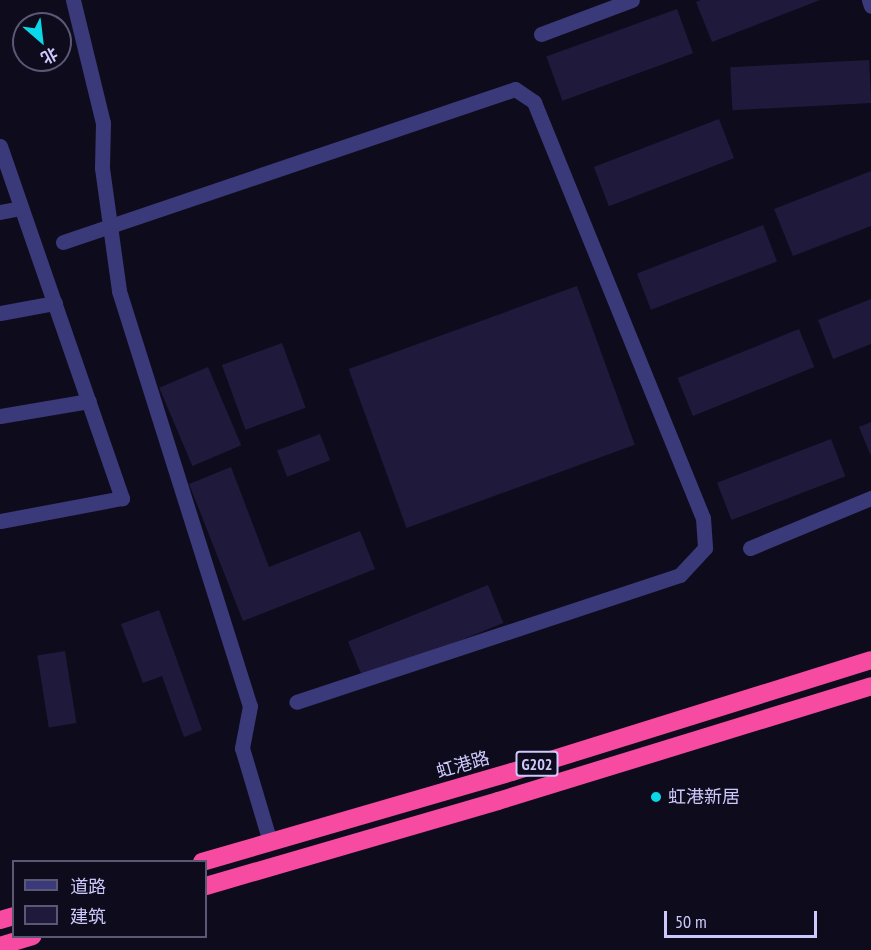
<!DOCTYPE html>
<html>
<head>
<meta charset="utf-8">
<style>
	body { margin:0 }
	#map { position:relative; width:871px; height:950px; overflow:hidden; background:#0e0c1c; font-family:"PT Sans Narrow","Noto Sans SC",sans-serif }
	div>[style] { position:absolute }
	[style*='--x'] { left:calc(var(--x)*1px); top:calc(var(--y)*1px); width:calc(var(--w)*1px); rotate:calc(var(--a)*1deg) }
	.building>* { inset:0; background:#1f193c; transform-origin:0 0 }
	.minor>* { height:15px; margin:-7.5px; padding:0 7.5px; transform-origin:7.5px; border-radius:7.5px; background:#3a3979 }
	.highway>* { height:18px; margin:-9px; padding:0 9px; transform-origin:9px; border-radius:9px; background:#f74aa1 }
	.dots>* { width:16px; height:16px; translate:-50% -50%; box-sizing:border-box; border:3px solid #0e0c1c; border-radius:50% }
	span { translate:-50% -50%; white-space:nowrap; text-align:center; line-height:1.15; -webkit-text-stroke:5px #0e0c1c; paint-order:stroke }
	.shield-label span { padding:2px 4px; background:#0e0c1c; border:2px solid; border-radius:4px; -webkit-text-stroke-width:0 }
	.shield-label { font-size:16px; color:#cec9fd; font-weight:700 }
	.street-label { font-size:18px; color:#cec9fd }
	.poi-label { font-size:18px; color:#cec9fd }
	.left { translate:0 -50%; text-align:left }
	.legend { position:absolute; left:12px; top:860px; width:195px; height:78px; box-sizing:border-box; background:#0e0c1c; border:2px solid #5b5876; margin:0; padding:8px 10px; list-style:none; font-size:18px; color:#cec9fd }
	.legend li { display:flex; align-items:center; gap:12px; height:30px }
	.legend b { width:30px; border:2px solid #5b5876 }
	.north { position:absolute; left:12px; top:12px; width:60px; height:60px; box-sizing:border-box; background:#0e0c1c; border:2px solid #5b5876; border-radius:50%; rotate:152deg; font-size:16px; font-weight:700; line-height:24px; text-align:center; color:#cec9fd }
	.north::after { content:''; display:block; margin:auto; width:21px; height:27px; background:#0ad7e8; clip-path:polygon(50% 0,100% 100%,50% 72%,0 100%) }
	.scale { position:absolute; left:664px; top:911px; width:153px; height:27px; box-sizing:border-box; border:3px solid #cec9fd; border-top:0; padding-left:8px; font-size:18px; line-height:21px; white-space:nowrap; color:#cec9fd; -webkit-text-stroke:4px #0e0c1c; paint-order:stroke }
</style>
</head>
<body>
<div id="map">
	<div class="building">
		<i style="clip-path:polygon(701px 0,820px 0,712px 42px,696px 2px)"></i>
		<i style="left:677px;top:9px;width:47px;height:139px;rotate:70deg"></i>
		<i style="left:869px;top:60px;width:43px;height:139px;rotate:87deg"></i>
		<i style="left:719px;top:119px;width:42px;height:134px;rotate:69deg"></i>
		<i style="clip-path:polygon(871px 171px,871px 226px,793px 256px,774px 209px)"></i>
		<i style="left:763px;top:225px;width:39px;height:135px;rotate:69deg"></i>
		<i style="left:577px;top:286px;width:169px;height:243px;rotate:70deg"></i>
		<i style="clip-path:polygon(871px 299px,871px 344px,833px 359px,818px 320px)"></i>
		<i style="left:799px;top:329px;width:41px;height:131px;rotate:68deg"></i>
		<i style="left:282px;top:343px;width:69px;height:64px;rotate:70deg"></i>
		<i style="left:208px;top:367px;width:85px;height:53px;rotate:67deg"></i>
		<i style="clip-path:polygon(871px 422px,871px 456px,859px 427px)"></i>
		<i style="left:320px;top:434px;width:28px;height:46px;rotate:69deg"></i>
		<i style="left:831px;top:439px;width:40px;height:122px;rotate:69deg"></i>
		<i style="clip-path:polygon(231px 467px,269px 567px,360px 531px,375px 569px,243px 621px,189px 484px)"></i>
		<i style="left:488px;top:585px;width:41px;height:151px;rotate:68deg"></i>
		<i style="clip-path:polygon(159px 610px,202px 730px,184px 737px,162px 676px,143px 683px,121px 624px)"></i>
		<i style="left:65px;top:651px;width:73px;height:28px;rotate:81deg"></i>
	</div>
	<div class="minor">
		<i style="--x:73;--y:0;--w:127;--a:76.3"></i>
		<i style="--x:103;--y:123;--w:45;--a:91.3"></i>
		<i style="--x:102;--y:168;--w:124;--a:82.1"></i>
		<i style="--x:119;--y:291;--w:435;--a:72.5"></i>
		<i style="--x:250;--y:706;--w:43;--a:100.8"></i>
		<i style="--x:242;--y:748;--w:98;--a:73.4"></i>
		<i style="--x:869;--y:0;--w:6;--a:72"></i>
		<i style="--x:541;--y:34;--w:97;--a:-20.5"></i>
		<i style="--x:0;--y:146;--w:373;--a:70.9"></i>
		<i style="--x:122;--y:498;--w:124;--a:169.3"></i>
		<i style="--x:0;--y:212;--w:21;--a:-11"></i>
		<i style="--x:63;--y:242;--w:477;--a:-18.7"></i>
		<i style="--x:515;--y:89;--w:23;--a:34"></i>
		<i style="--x:534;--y:102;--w:449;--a:67.9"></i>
		<i style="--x:703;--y:518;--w:30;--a:86"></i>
		<i style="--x:705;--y:548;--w:37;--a:133"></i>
		<i style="--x:680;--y:575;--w:404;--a:161.7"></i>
		<i style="--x:0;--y:313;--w:56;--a:-10.3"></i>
		<i style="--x:0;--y:416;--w:90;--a:-9.6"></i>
		<i style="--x:750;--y:548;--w:131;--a:-22.5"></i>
	</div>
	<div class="highway">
		<i style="--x:202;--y:862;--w:323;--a:-16.2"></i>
		<i style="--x:512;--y:772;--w:376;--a:-17.3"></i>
		<i style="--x:206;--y:886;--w:304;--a:-16.2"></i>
		<i style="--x:498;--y:801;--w:390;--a:-17.1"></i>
		<i style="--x:0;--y:920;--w:15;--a:-16"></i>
		<i style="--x:0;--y:946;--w:34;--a:-17"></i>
	</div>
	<div class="dots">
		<i style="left:656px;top:797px;background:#0ad7e8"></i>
	</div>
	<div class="shield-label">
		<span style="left:537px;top:764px">G202</span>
	</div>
	<div class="street-label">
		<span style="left:463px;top:765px;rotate:-16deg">虹港路</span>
	</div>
	<div class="poi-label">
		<span class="left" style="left:668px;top:797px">虹港新居</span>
	</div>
	<ul class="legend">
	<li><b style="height:8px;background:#3a3979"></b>道路</li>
	<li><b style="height:16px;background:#1f193c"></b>建筑</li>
	</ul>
	<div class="north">北</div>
	<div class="scale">50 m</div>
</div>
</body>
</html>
